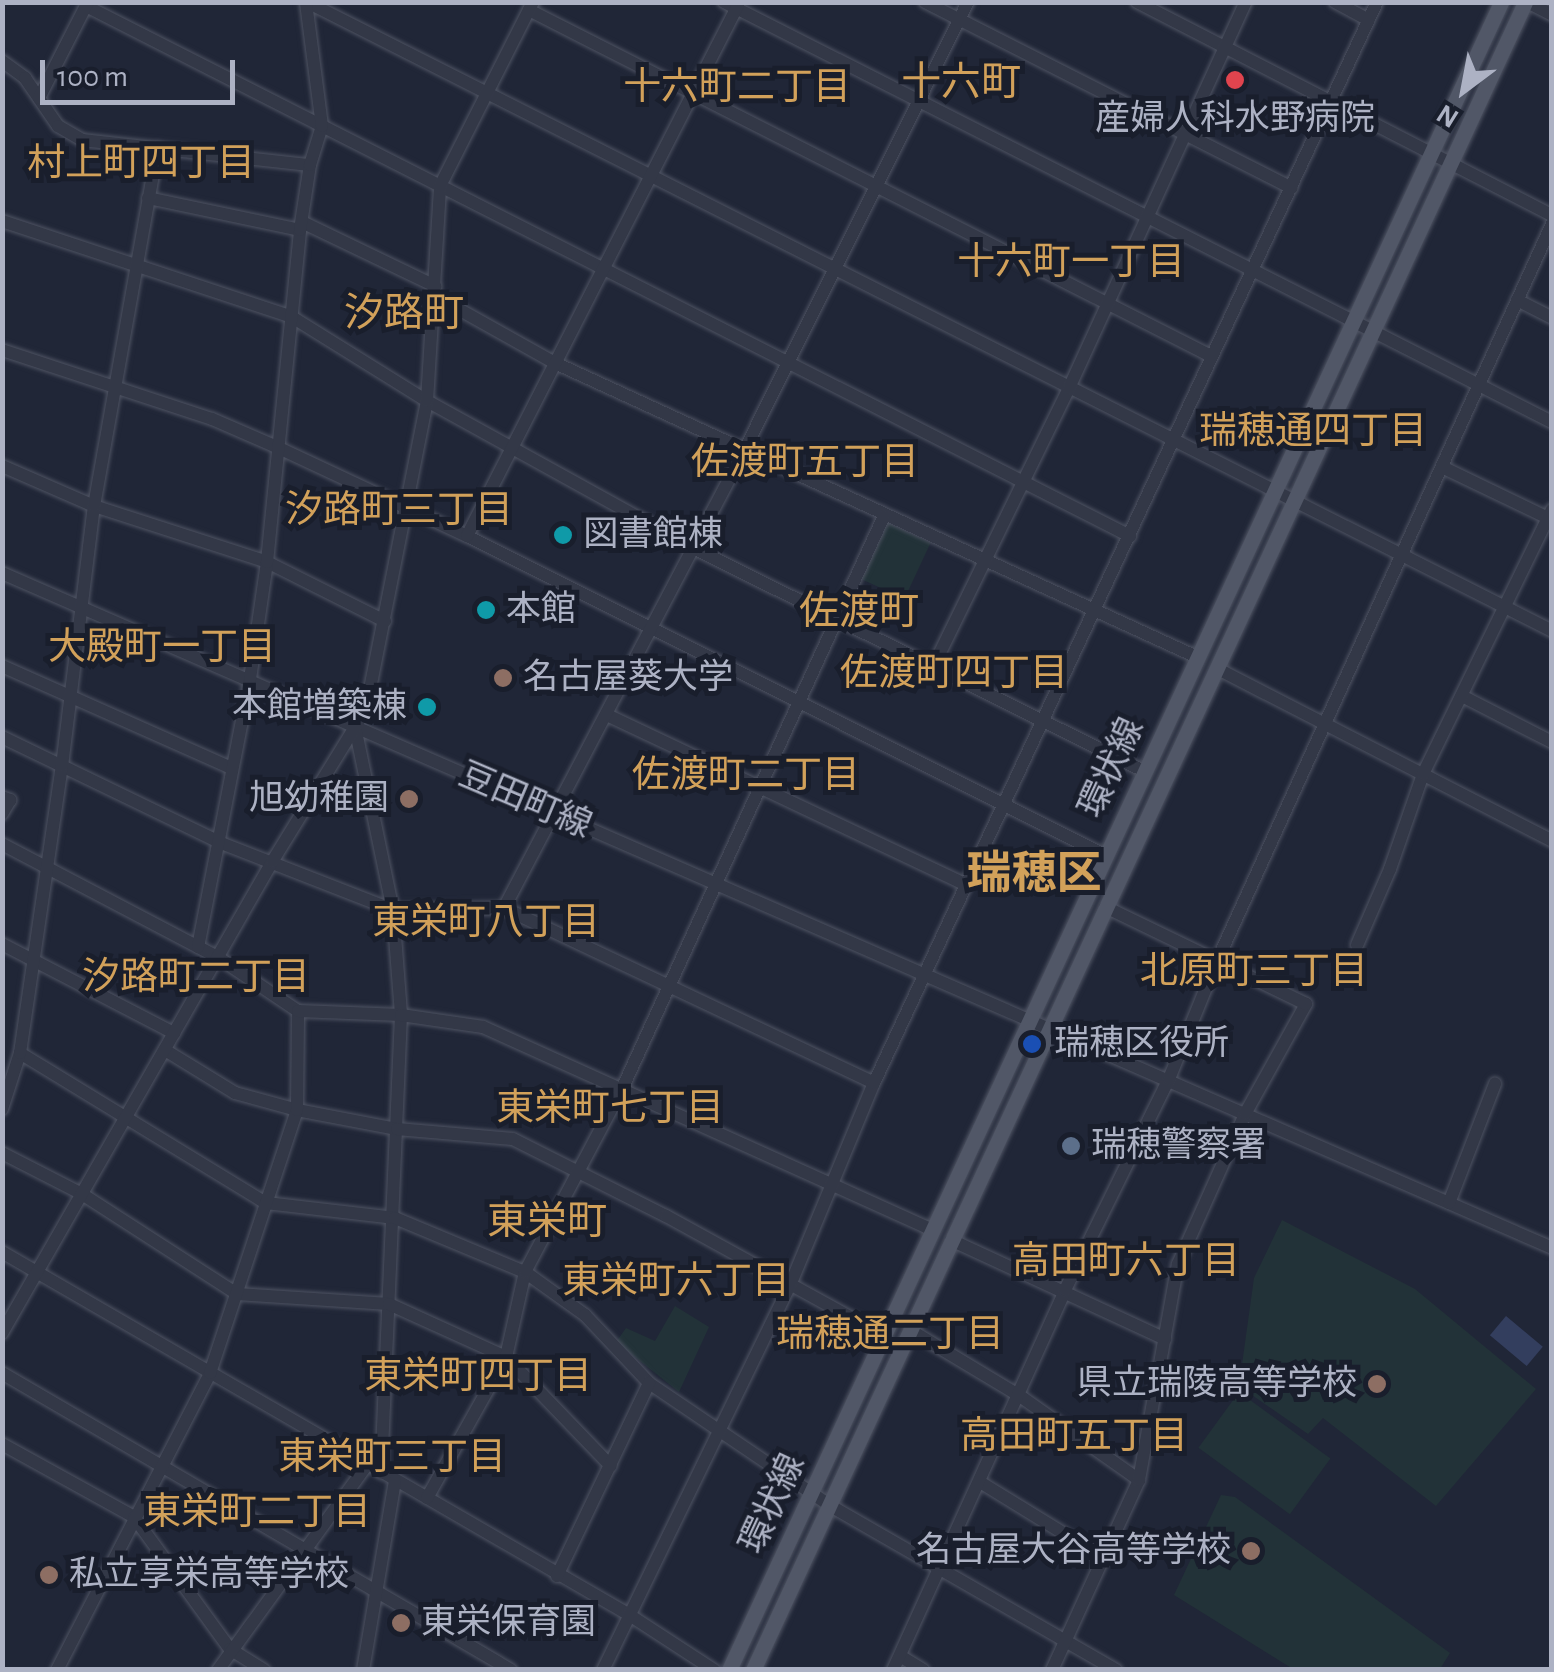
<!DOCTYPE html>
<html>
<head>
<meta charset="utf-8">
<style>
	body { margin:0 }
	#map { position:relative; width:1554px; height:1672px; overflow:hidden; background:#202637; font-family:"Alegreya Sans","Noto Sans JP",sans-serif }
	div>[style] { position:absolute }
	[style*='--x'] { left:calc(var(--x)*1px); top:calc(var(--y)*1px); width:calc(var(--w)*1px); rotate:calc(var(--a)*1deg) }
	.green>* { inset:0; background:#223238; transform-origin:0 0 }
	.water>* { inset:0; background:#333e5e; transform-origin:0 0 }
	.roads { filter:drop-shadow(0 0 2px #4e5362) drop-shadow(0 0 2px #4e5362) }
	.minor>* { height:12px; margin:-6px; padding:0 6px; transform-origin:6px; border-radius:6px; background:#333847 }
	.major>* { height:15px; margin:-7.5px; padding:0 7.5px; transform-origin:7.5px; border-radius:7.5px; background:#515767 }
	.dots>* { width:28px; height:28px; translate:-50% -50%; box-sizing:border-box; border:5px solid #191e2c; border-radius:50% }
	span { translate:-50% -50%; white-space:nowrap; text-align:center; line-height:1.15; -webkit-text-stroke:10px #191e2c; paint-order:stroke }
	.poi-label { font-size:35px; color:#adb2c4 }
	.left { translate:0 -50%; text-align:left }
	.right { translate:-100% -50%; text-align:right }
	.street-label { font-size:35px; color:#adb2c4 }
	.neighbourhood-label { font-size:38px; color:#d2a15a }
	.quarter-label { font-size:40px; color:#d2a15a }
	.district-label { font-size:45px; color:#d2a15a; font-weight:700 }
	.frame { position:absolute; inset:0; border:5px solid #adb2c4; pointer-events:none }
	.north { position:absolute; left:1414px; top:40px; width:100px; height:100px; -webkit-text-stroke:8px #191e2c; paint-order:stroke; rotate:212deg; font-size:28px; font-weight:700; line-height:40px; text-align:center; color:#adb2c4 }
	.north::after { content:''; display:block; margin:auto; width:35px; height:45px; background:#adb2c4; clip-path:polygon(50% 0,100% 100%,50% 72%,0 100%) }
	.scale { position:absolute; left:40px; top:60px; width:195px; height:45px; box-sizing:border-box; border:5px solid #adb2c4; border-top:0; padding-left:12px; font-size:30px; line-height:35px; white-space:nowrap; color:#adb2c4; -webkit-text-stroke:8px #191e2c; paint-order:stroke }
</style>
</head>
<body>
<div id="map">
	<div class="green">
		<i style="left:888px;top:523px;width:47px;height:62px;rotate:25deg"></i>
		<i style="clip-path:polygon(1282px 1220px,1415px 1289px,1536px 1389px,1436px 1506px,1323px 1418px,1308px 1434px,1239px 1386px,1254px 1278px)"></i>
		<i style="clip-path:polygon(675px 1306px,709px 1327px,679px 1392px,616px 1342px,626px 1328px,655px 1341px)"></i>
		<i style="left:1239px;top:1392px;width:113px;height:69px;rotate:36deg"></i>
		<i style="clip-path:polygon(1221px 1495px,1235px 1497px,1450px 1653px,1440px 1669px,1293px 1669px,1174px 1595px)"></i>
	</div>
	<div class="water">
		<i style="left:1506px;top:1316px;width:48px;height:25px;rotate:40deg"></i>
	</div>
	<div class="roads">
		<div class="minor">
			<i style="--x:307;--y:2;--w:1395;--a:26.8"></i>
			<i style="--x:724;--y:2;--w:928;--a:26.9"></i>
			<i style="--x:925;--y:2;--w:411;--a:26.9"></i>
			<i style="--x:1137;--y:2;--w:466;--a:27.2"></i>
			<i style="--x:1335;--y:2;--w:38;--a:28"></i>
			<i style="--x:1527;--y:2;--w:28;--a:27"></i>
			<i style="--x:86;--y:6;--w:1171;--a:26.92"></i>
			<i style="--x:529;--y:10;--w:765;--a:26.9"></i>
			<i style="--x:2;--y:61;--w:29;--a:36"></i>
			<i style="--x:25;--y:78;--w:58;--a:55.5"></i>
			<i style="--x:58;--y:126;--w:28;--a:30"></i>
			<i style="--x:82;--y:140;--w:229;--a:6.3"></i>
			<i style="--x:39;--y:98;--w:108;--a:-63"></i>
			<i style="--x:148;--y:198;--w:155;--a:11.9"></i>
			<i style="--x:2;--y:221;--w:305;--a:18.3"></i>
			<i style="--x:292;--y:317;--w:159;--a:31.9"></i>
			<i style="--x:427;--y:401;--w:304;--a:28.9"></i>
			<i style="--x:693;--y:548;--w:503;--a:26.31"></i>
			<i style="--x:302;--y:222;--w:148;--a:25.7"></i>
			<i style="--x:435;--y:296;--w:137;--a:29.2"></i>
			<i style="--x:555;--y:363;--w:706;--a:24.61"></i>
			<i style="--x:1517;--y:300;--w:39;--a:27"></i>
			<i style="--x:2;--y:350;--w:221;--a:18.2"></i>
			<i style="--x:212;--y:419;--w:73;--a:23.4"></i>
			<i style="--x:279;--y:448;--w:208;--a:25.1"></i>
			<i style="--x:467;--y:536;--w:713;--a:26.57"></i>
			<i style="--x:2;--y:466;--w:100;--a:23.5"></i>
			<i style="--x:94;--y:506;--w:182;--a:17.9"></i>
			<i style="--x:267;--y:562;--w:132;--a:26.6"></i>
			<i style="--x:1442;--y:467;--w:122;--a:25.7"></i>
			<i style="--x:467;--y:536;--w:596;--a:-62.96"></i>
			<i style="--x:2;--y:573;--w:1691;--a:23.53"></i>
			<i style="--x:2;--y:666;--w:251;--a:24"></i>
			<i style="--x:933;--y:667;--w:310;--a:-64"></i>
			<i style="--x:1069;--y:388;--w:425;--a:-65.4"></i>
			<i style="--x:1218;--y:669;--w:376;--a:27.2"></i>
			<i style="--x:1462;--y:696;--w:101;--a:27.1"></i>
			<i style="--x:607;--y:715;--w:396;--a:25.3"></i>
			<i style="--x:355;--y:727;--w:187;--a:78.3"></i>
			<i style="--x:393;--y:910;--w:105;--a:85.6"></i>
			<i style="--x:401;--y:1015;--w:458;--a:92.5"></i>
			<i style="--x:2;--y:737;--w:243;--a:25.8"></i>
			<i style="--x:221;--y:843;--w:185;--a:21.3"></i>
			<i style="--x:393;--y:910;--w:111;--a:-1"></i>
			<i style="--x:504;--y:908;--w:409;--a:25.3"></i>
			<i style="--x:2;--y:797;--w:9;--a:21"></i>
			<i style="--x:10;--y:800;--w:16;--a:120"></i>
			<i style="--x:2;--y:844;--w:245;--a:27.7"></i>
			<i style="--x:219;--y:958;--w:95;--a:33.9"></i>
			<i style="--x:504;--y:908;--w:516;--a:-62.29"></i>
			<i style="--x:744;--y:451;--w:502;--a:-63.49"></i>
			<i style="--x:2;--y:944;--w:194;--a:27.4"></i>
			<i style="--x:1357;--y:945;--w:83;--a:-66.5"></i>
			<i style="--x:1390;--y:869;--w:101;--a:-70.8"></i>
			<i style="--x:1423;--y:774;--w:294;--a:-64"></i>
			<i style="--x:198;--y:947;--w:273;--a:-79"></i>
			<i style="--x:250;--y:679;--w:118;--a:-81.7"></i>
			<i style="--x:267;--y:562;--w:334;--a:-84.3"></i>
			<i style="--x:300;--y:230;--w:66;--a:-81.3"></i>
			<i style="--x:310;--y:165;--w:41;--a:-72.9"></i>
			<i style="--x:322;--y:126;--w:125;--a:-97.4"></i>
			<i style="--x:165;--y:1050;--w:82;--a:31.6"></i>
			<i style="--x:235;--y:1093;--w:64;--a:15.3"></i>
			<i style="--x:297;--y:1110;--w:102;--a:10.8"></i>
			<i style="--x:397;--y:1129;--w:116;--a:4.9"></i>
			<i style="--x:513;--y:1139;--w:171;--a:26.7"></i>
			<i style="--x:666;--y:1216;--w:249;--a:28.8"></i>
			<i style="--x:20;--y:1053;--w:288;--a:31.4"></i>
			<i style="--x:266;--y:1203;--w:130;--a:6.6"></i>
			<i style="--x:395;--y:1218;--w:141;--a:22.6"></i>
			<i style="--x:525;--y:1272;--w:74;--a:35.6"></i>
			<i style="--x:585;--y:1315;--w:93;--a:46.7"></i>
			<i style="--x:649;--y:1383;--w:217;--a:34.1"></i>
			<i style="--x:829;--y:1505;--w:331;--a:29.9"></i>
			<i style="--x:2;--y:1109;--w:59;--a:-72.2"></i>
			<i style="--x:20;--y:1053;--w:290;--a:-81.7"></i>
			<i style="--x:62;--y:766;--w:262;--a:-83"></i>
			<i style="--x:94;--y:506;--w:364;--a:-79.9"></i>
			<i style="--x:2;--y:1153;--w:90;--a:27.1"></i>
			<i style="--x:82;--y:1194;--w:184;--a:32.8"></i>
			<i style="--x:237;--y:1294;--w:152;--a:3.8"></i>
			<i style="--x:389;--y:1304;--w:128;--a:24.4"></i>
			<i style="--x:506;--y:1357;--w:151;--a:46.1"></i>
			<i style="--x:1449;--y:1203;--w:128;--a:-68.9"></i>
			<i style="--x:951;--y:1240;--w:236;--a:24.8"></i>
			<i style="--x:2;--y:1252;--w:723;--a:30.04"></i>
			<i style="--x:628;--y:1614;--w:103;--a:33.1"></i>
			<i style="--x:910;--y:1330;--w:128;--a:31"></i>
			<i style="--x:1020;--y:1396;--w:146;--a:35.2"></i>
			<i style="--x:2;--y:1333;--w:543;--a:-60.18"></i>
			<i style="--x:272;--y:862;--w:180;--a:-58.4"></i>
			<i style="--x:366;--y:709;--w:314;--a:-78.8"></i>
			<i style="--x:427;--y:401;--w:215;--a:-86.5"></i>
			<i style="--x:440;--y:186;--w:206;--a:-63.2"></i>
			<i style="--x:2;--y:1373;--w:589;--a:30.26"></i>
			<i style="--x:2;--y:1444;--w:151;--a:28.9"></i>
			<i style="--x:134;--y:1517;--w:163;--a:54"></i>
			<i style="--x:230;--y:1649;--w:40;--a:32"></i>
			<i style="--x:980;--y:1482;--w:143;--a:31.6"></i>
			<i style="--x:427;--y:1498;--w:162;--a:-60.7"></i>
			<i style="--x:506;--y:1357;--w:87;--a:-77.4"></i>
			<i style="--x:525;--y:1272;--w:209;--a:-62.1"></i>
			<i style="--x:623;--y:1087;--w:628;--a:-65.44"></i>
			<i style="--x:557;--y:1576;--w:214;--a:-64.5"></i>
			<i style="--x:900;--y:1656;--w:27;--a:31"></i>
			<i style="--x:57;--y:1670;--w:334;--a:-62.7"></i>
			<i style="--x:210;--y:1373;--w:277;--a:-71.7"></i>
			<i style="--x:297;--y:1110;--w:99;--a:-89.4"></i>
			<i style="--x:298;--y:1011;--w:103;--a:2.2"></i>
			<i style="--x:401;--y:1015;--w:83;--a:8.3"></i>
			<i style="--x:483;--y:1027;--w:494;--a:24.3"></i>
			<i style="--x:218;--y:1670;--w:253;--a:-54"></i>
			<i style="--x:363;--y:1670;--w:192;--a:-80.4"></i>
			<i style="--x:603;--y:1670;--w:430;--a:-64.1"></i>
			<i style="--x:791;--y:1283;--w:217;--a:-67.5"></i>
			<i style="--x:874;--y:1083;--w:1192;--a:-65.05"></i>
			<i style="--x:893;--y:1670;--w:417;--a:-65.6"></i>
			<i style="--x:1065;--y:1290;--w:235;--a:-63.8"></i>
			<i style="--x:1169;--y:1079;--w:127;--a:-67.9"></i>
			<i style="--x:1217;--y:961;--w:810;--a:-65.56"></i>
			<i style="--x:1052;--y:1670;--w:209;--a:-65.4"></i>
			<i style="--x:1139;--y:1480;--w:219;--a:-79.8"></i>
			<i style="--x:1178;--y:1264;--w:164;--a:-65.9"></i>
			<i style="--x:1245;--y:1114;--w:126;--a:-61"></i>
			<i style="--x:1306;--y:1004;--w:223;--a:-154.2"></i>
		</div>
		<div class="major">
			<i style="--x:729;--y:1670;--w:1838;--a:-65.16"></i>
			<i style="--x:753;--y:1670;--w:1838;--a:-65.16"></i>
		</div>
	</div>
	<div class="dots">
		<i style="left:1235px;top:80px;background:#e0444e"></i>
		<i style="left:563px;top:535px;background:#0f9aa8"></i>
		<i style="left:486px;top:610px;background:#0f9aa8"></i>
		<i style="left:503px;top:678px;background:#8d6e63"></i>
		<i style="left:427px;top:707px;background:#0f9aa8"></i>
		<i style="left:409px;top:799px;background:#8d6e63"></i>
		<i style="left:1032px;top:1044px;background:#1a4fb4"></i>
		<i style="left:1071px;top:1146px;background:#5c6f8a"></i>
		<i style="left:1377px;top:1384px;background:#8d6e63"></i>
		<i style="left:1251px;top:1551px;background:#8d6e63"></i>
		<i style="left:49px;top:1575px;background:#8d6e63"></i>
		<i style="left:401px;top:1623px;background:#8d6e63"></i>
	</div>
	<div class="poi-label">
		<span style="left:1235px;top:119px">産婦人科水野病院</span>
		<span class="left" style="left:583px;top:535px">図書館棟</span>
		<span class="left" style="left:506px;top:610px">本館</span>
		<span class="left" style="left:523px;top:678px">名古屋葵大学</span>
		<span class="right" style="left:407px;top:707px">本館増築棟</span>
		<span class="right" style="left:389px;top:799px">旭幼稚園</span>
		<span class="left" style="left:1054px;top:1044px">瑞穂区役所</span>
		<span class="left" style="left:1091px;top:1146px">瑞穂警察署</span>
		<span class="right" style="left:1357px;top:1384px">県立瑞陵高等学校</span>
		<span class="right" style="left:1231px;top:1551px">名古屋大谷高等学校</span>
		<span class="left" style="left:69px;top:1575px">私立享栄高等学校</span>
		<span class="left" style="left:421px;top:1623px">東栄保育園</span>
	</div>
	<div class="street-label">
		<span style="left:1112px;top:768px;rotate:-65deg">環状線</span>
		<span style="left:525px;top:801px;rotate:23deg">豆田町線</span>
		<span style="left:773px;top:1504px;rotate:-65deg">環状線</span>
	</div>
	<div class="neighbourhood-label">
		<span style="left:737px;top:89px">十六町二丁目</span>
		<span style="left:141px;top:165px">村上町四丁目</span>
		<span style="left:1071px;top:264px">十六町一丁目</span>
		<span style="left:1313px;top:433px">瑞穂通四丁目</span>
		<span style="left:805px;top:464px">佐渡町五丁目</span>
		<span style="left:399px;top:512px">汐路町三丁目</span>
		<span style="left:162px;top:649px">大殿町一丁目</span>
		<span style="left:954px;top:675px">佐渡町四丁目</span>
		<span style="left:746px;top:777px">佐渡町二丁目</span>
		<span style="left:486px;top:924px">東栄町八丁目</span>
		<span style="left:1254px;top:973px">北原町三丁目</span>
		<span style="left:196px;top:979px">汐路町二丁目</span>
		<span style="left:610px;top:1110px">東栄町七丁目</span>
		<span style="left:1126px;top:1263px">高田町六丁目</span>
		<span style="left:676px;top:1283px">東栄町六丁目</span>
		<span style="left:890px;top:1336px">瑞穂通二丁目</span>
		<span style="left:478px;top:1378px">東栄町四丁目</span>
		<span style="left:1074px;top:1438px">高田町五丁目</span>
		<span style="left:392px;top:1459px">東栄町三丁目</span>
		<span style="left:257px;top:1514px">東栄町二丁目</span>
	</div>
	<div class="quarter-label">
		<span style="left:961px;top:83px">十六町</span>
		<span style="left:404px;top:314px">汐路町</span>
		<span style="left:859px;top:612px">佐渡町</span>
		<span style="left:547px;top:1222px">東栄町</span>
	</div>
	<div class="district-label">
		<span style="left:1034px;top:875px">瑞穂区</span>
	</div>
	<div class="frame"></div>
	<div class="north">N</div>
	<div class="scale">100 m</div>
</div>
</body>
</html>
